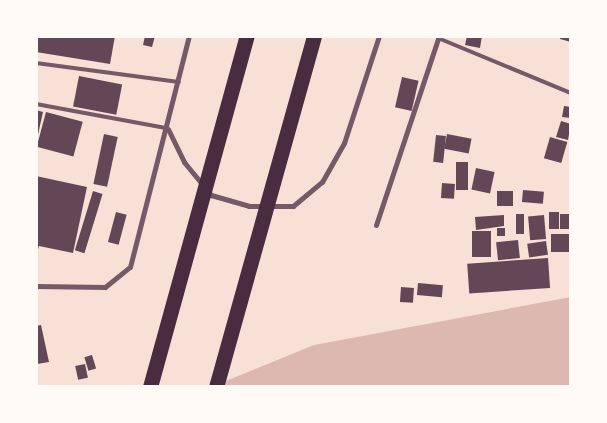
<!DOCTYPE html>
<html>
<head>
<meta charset="utf-8">
<style>
	body { margin:0 }
	#map { position:relative; width:607px; height:423px; overflow:hidden; background:#f7e1d7; font-family:"Alegreya Sans",sans-serif }
	div>[style] { position:absolute }
	[style*='--x'] { left:calc(var(--x)*1px); top:calc(var(--y)*1px); width:calc(var(--w)*1px); rotate:calc(var(--a)*1deg) }
	.water>* { inset:0; background:#dcb8b0 }
	.building>* { inset:0; background:#644757; transform-origin:0 0 }
	.service>* { height:4px; margin:-2px; padding:0 2px; transform-origin:2px; border-radius:2px; background:#755966 }
	.minor>* { height:5px; margin:-2.5px; padding:0 2.5px; transform-origin:2.5px; border-radius:2.5px; background:#755966 }
	.motorway>* { height:15px; margin:-7.5px; padding:0 7.5px; transform-origin:7.5px; border-radius:7.5px; background:#4a2c40 }
	span { translate:-50% -50%; white-space:nowrap; text-align:center; line-height:1.15; -webkit-text-stroke:4.5px #fffaf5; paint-order:stroke }
	.frame { position:absolute; inset:0; border:38px solid #fffaf5; pointer-events:none }
</style>
</head>
<body>
<div id="map">
	<div class="water">
		<i style="clip-path:polygon(571px 297px,571px 387px,211px 387px,314px 345px)"></i>
	</div>
	<div class="building">
		<i style="clip-path:polygon(36px 36px,115px 36px,110px 64px,36px 52px)"></i>
		<i style="clip-path:polygon(145px 36px,155px 36px,152px 47px,143px 45px)"></i>
		<i style="clip-path:polygon(467px 36px,482px 36px,480px 48px,465px 45px)"></i>
		<i style="clip-path:polygon(561px 36px,571px 36px,571px 42px,560px 39px)"></i>
		<i style="left:79px;top:76px;width:44px;height:31px;rotate:11deg"></i>
		<i style="left:402px;top:77px;width:17px;height:31px;rotate:13deg"></i>
		<i style="clip-path:polygon(564px 106px,571px 107px,571px 118px,562px 117px)"></i>
		<i style="clip-path:polygon(36px 110px,43px 112px,37px 139px,36px 139px)"></i>
		<i style="left:46px;top:112px;width:38px;height:36px;rotate:15deg"></i>
		<i style="clip-path:polygon(561px 121px,571px 124px,568px 140px,556px 137px)"></i>
		<i style="left:104px;top:134px;width:14px;height:51px;rotate:12deg"></i>
		<i style="left:447px;top:134px;width:25px;height:15px;rotate:11deg"></i>
		<i style="left:436px;top:135px;width:10px;height:27px;rotate:6deg"></i>
		<i style="left:550px;top:137px;width:18px;height:22px;rotate:16deg"></i>
		<i style="left:456px;top:162px;width:12px;height:28px"></i>
		<i style="left:476px;top:168px;width:19px;height:22px;rotate:12deg"></i>
		<i style="clip-path:polygon(36px 176px,87px 187px,73px 253px,39px 246px,36px 256px)"></i>
		<i style="left:442px;top:183px;width:13px;height:15px;rotate:4deg"></i>
		<i style="left:523px;top:190px;width:21px;height:12px;rotate:5deg"></i>
		<i style="left:93px;top:191px;width:10px;height:62px;rotate:17deg"></i>
		<i style="left:497px;top:191px;width:16px;height:15px"></i>
		<i style="left:116px;top:212px;width:11px;height:31px;rotate:15deg"></i>
		<i style="left:559px;top:212px;width:17px;height:10px;rotate:90deg"></i>
		<i style="left:516px;top:214px;width:8px;height:20px"></i>
		<i style="left:560px;top:214px;width:11px;height:15px"></i>
		<i style="clip-path:polygon(504px 215px,504px 226px,476px 230px,475px 217px)"></i>
		<i style="left:544px;top:215px;width:24px;height:16px;rotate:85deg"></i>
		<i style="left:505px;top:228px;width:8px;height:8px;rotate:90deg"></i>
		<i style="left:472px;top:231px;width:19px;height:26px"></i>
		<i style="left:571px;top:234px;width:18px;height:20px;rotate:90deg"></i>
		<i style="left:518px;top:240px;width:18px;height:22px;rotate:84deg"></i>
		<i style="left:546px;top:241px;width:14px;height:19px;rotate:82deg"></i>
		<i style="left:548px;top:258px;width:30px;height:81px;rotate:86deg"></i>
		<i style="left:418px;top:283px;width:25px;height:12px;rotate:5deg"></i>
		<i style="left:401px;top:287px;width:13px;height:15px;rotate:4deg"></i>
		<i style="clip-path:polygon(41px 325px,49px 362px,37px 364px,36px 326px)"></i>
		<i style="left:92px;top:355px;width:14px;height:8px;rotate:73deg"></i>
		<i style="left:85px;top:364px;width:14px;height:10px;rotate:78deg"></i>
	</div>
	<div class="service">
		<i style="--x:438;--y:38;--w:144;--a:22.5"></i>
		<i style="--x:36;--y:63;--w:144;--a:7.6"></i>
		<i style="--x:36;--y:104;--w:132;--a:10.5"></i>
	</div>
	<div class="minor">
		<i style="--x:168;--y:129;--w:37;--a:64"></i>
		<i style="--x:184;--y:162;--w:43;--a:50.7"></i>
		<i style="--x:211;--y:195;--w:40;--a:16"></i>
		<i style="--x:249;--y:206;--w:44;--a:0"></i>
		<i style="--x:293;--y:206;--w:38;--a:-40"></i>
		<i style="--x:322;--y:182;--w:45;--a:-60.6"></i>
		<i style="--x:344;--y:143;--w:113;--a:-71.9"></i>
		<i style="--x:376;--y:225;--w:199;--a:-71.6"></i>
		<i style="--x:36;--y:286;--w:69;--a:0.8"></i>
		<i style="--x:105;--y:287;--w:32;--a:-39"></i>
		<i style="--x:130;--y:267;--w:238;--a:-75.7"></i>
	</div>
	<div class="motorway">
		<i style="--x:150;--y:387;--w:364;--a:-74.6"></i>
		<i style="--x:216;--y:387;--w:364;--a:-74.4"></i>
	</div>
	<div class="frame"></div>
</div>
</body>
</html>
